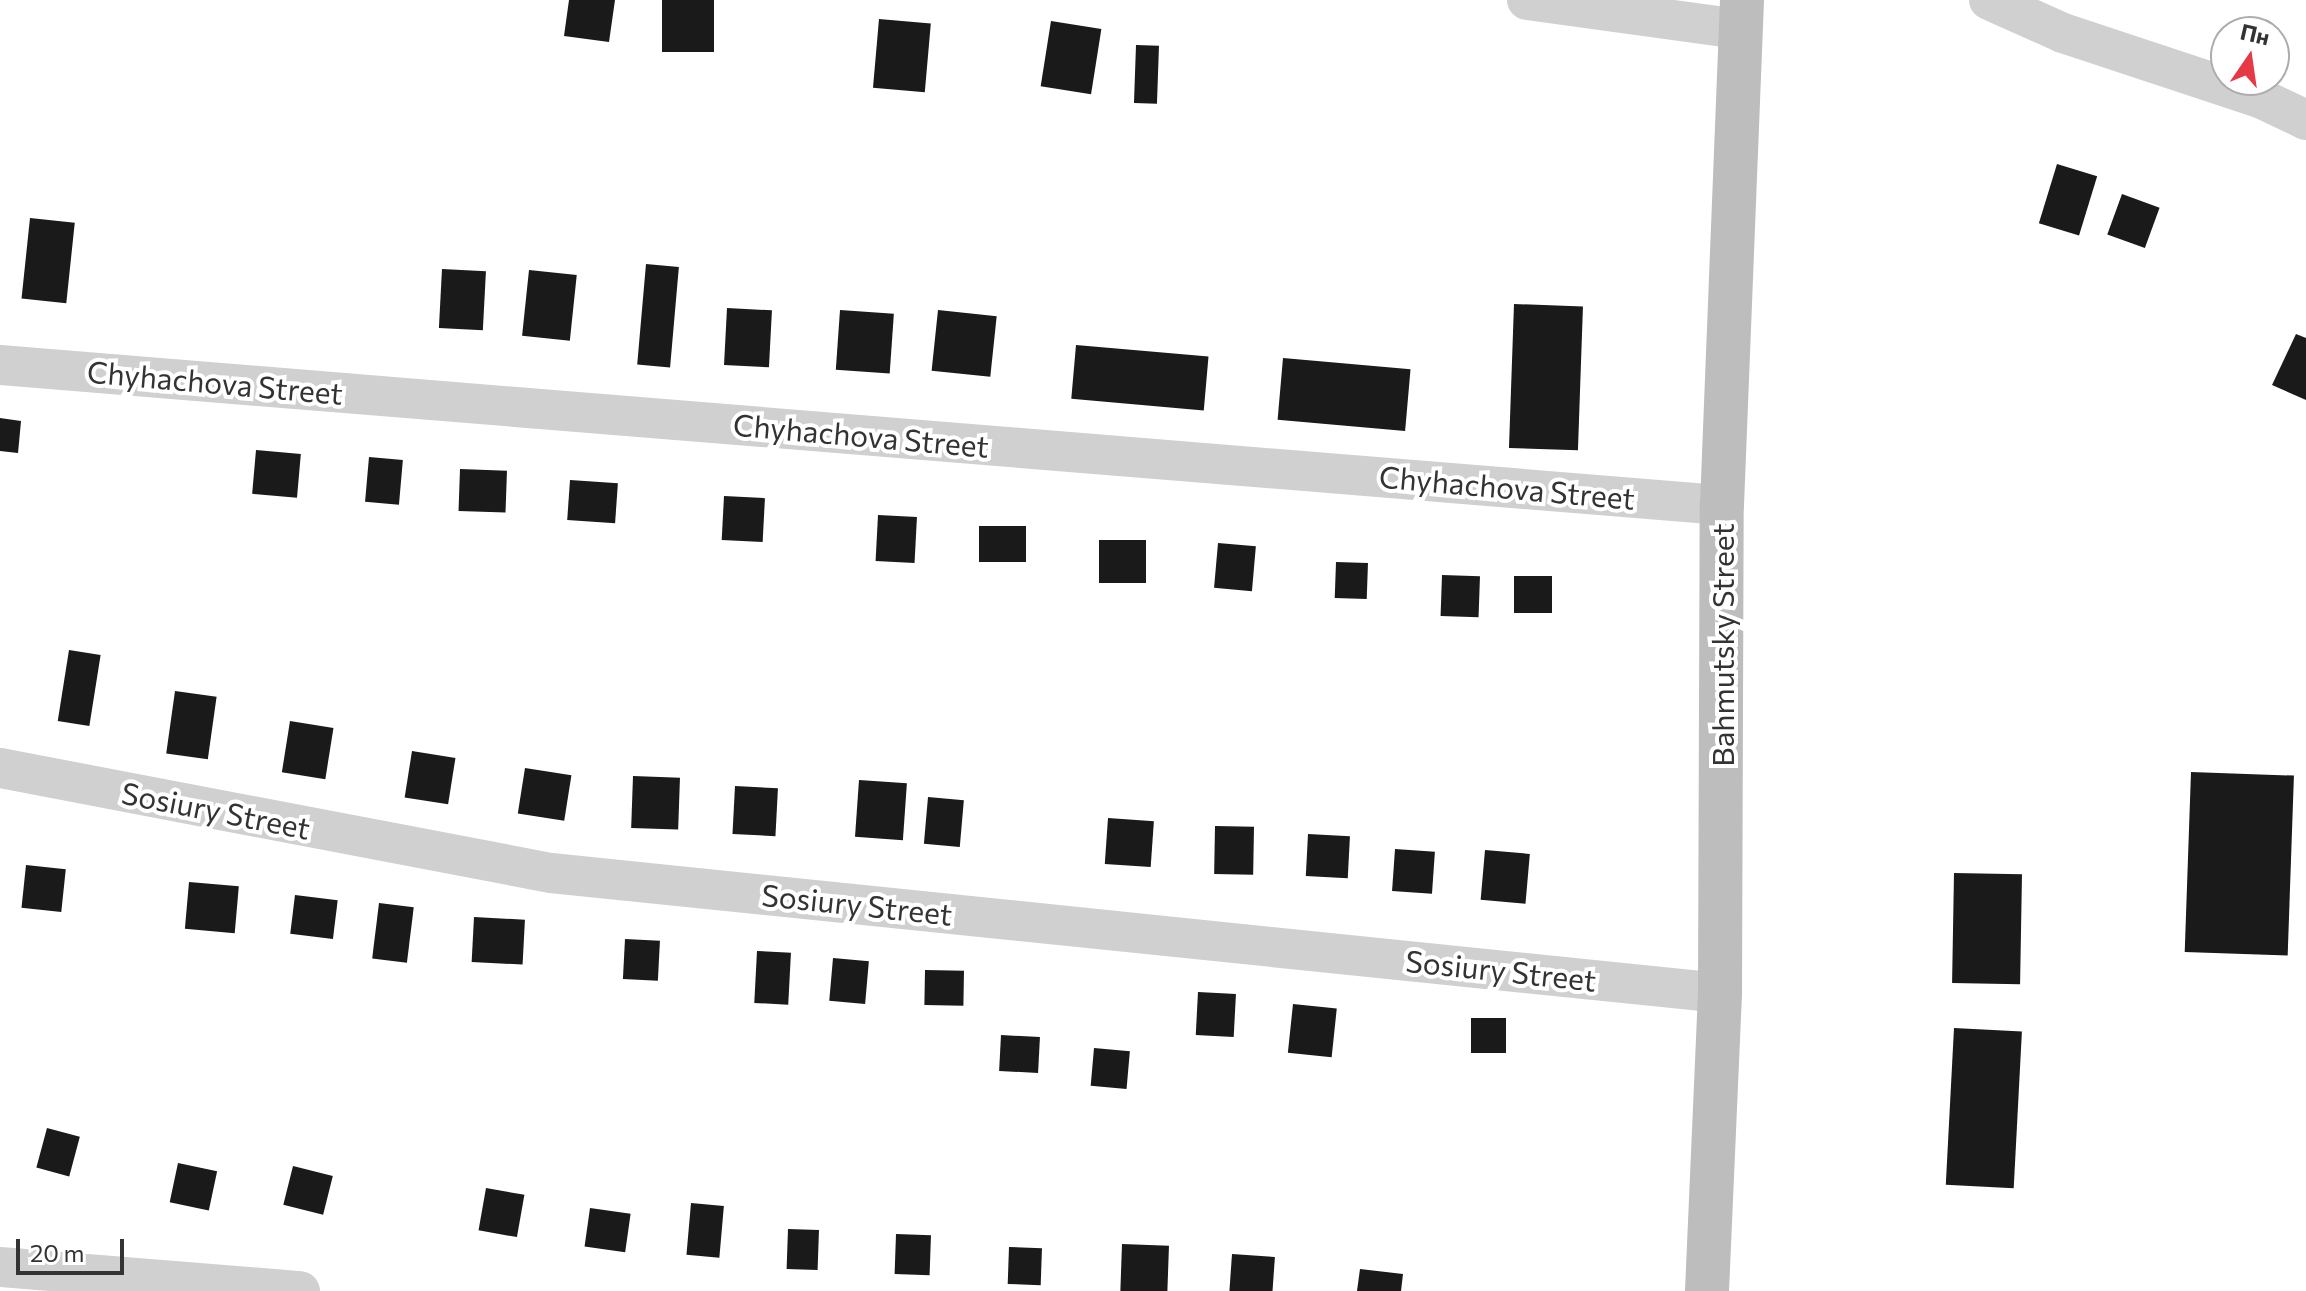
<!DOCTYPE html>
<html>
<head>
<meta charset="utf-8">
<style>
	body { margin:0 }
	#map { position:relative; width:2306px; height:1291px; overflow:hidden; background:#fff; font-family:Commissioner,sans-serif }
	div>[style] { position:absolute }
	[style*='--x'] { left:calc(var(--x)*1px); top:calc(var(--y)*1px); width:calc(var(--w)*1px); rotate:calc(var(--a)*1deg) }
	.building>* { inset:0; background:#1a1a1a; transform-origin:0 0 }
	.minor>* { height:40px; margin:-20px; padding:0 20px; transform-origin:20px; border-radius:20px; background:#d0d0d0 }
	.secondary>* { height:44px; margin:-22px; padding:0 22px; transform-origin:22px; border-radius:22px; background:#bdbdbd }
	span { translate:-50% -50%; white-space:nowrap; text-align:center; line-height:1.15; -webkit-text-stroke:8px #fff; paint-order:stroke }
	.street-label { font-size:30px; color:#333 }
	.north { position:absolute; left:2210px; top:16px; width:80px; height:80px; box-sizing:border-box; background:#fff; border:2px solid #adadad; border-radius:50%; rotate:13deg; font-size:22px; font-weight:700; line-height:32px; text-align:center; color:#333 }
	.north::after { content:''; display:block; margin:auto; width:28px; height:36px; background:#e63946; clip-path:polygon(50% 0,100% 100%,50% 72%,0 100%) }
	.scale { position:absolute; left:16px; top:1239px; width:108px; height:36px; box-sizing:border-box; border:4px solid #333; border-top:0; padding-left:10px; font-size:24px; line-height:28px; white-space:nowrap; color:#333; -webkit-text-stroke:6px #fff; paint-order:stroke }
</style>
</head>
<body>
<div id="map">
	<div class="building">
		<i style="clip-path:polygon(569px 0,615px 0,609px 42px,564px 36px)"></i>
		<i style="left:662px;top:0;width:52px;height:52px"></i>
		<i style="left:879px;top:19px;width:52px;height:69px;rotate:5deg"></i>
		<i style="left:1051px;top:21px;width:51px;height:66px;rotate:9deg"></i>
		<i style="left:1136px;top:45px;width:23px;height:58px;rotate:2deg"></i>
		<i style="left:2057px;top:164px;width:42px;height:62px;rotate:17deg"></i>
		<i style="left:2122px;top:194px;width:40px;height:43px;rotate:20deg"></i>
		<i style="left:30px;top:218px;width:45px;height:81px;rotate:6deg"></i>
		<i style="left:646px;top:264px;width:33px;height:101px;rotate:5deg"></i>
		<i style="left:442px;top:269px;width:44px;height:59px;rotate:3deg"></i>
		<i style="left:529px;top:270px;width:48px;height:66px;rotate:6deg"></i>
		<i style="left:1514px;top:304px;width:69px;height:144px;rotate:2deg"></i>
		<i style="left:727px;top:308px;width:45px;height:57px;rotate:3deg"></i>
		<i style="left:840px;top:310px;width:54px;height:60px;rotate:4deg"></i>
		<i style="left:938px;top:310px;width:59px;height:61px;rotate:6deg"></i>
		<i style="clip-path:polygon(2296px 334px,2306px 338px,2306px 400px,2272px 385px)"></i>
		<i style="left:1076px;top:345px;width:133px;height:54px;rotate:5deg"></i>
		<i style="left:1283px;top:358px;width:128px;height:62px;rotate:5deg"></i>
		<i style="clip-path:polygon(0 418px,21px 421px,18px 453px,0 451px)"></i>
		<i style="left:256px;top:450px;width:45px;height:44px;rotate:5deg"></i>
		<i style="left:369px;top:457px;width:34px;height:45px;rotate:5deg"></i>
		<i style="left:460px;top:469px;width:47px;height:42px;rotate:2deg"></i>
		<i style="left:570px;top:480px;width:48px;height:40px;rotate:4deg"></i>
		<i style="left:724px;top:496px;width:41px;height:44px;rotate:3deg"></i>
		<i style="left:878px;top:515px;width:39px;height:46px;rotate:3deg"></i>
		<i style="left:979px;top:526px;width:47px;height:36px"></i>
		<i style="left:1099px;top:540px;width:47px;height:43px"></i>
		<i style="left:1218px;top:543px;width:38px;height:45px;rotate:5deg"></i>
		<i style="left:1336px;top:562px;width:32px;height:36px;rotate:2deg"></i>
		<i style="left:1442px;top:575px;width:38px;height:41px;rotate:2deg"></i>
		<i style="left:1514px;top:576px;width:38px;height:37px"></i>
		<i style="left:69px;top:650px;width:32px;height:72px;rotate:9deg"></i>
		<i style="left:175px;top:691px;width:42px;height:63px;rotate:8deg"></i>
		<i style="left:290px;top:721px;width:44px;height:52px;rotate:9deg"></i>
		<i style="left:412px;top:751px;width:44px;height:47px;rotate:9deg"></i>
		<i style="left:525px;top:768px;width:47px;height:46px;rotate:9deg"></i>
		<i style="left:2191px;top:772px;width:103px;height:180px;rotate:2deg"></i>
		<i style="left:633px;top:776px;width:47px;height:52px;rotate:2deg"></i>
		<i style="left:859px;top:780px;width:48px;height:57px;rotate:4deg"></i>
		<i style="left:735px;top:786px;width:43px;height:48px;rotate:3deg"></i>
		<i style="left:928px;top:797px;width:36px;height:47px;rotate:5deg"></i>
		<i style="left:1108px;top:818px;width:46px;height:46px;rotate:4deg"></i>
		<i style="left:1215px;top:826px;width:39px;height:48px;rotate:1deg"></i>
		<i style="left:1308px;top:834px;width:42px;height:42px;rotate:3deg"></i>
		<i style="left:1395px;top:849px;width:40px;height:42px;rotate:4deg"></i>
		<i style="left:1485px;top:850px;width:45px;height:50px;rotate:5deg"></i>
		<i style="left:26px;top:865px;width:40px;height:43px;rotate:6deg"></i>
		<i style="left:1954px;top:873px;width:68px;height:110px;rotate:1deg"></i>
		<i style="left:189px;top:882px;width:50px;height:47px;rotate:5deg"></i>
		<i style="left:295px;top:895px;width:43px;height:39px;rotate:7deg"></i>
		<i style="left:379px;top:903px;width:35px;height:56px;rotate:7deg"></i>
		<i style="left:474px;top:917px;width:51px;height:45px;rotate:3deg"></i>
		<i style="left:625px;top:939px;width:35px;height:40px;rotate:3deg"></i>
		<i style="left:757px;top:951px;width:34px;height:52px;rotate:3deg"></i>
		<i style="left:833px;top:958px;width:36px;height:43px;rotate:5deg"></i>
		<i style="left:925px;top:970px;width:39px;height:35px;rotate:1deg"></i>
		<i style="left:1198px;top:992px;width:38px;height:43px;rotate:3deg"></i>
		<i style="left:1293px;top:1004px;width:44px;height:49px;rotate:6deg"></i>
		<i style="left:1471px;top:1018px;width:35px;height:35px"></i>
		<i style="left:1954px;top:1028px;width:68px;height:157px;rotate:3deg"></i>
		<i style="left:1001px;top:1035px;width:39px;height:36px;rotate:3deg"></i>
		<i style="left:1094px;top:1048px;width:36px;height:38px;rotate:5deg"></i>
		<i style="left:47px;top:1128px;width:34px;height:41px;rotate:15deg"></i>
		<i style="left:178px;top:1163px;width:40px;height:40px;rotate:12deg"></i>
		<i style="left:293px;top:1166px;width:41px;height:40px;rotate:14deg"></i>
		<i style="left:486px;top:1188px;width:39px;height:43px;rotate:10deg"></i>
		<i style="left:691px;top:1203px;width:33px;height:52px;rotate:5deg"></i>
		<i style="left:590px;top:1208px;width:41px;height:39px;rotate:8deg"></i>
		<i style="left:788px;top:1229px;width:31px;height:40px;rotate:2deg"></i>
		<i style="left:896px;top:1234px;width:35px;height:40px;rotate:2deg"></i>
		<i style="left:1122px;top:1244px;width:47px;height:47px;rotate:2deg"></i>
		<i style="left:1009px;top:1247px;width:33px;height:37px;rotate:2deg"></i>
		<i style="left:1232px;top:1254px;width:43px;height:37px;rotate:4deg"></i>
		<i style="clip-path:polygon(1360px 1269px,1403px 1274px,1401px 1291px,1357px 1291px)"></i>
	</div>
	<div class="minor">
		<i style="--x:1527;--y:0;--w:215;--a:7.8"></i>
		<i style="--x:1989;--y:0;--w:81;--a:24"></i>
		<i style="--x:2063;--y:33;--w:210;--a:18.3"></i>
		<i style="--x:2262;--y:99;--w:49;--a:25.5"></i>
		<i style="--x:0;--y:365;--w:1728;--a:4.65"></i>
		<i style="--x:0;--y:768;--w:561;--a:10.79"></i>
		<i style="--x:551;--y:873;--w:1175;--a:5.86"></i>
		<i style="--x:0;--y:1267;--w:301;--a:4.6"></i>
	</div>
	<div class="secondary">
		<i style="--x:1707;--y:1291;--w:298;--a:-87.5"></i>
		<i style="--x:1720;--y:993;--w:488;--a:-89.8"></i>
		<i style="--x:1722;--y:505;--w:505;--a:-87.73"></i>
	</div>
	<div class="street-label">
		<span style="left:215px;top:382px;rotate:5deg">Chyhachova Street</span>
		<span style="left:861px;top:435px;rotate:5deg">Chyhachova Street</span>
		<span style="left:1507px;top:487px;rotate:5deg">Chyhachova Street</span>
		<span style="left:1722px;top:645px;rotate:-90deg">Bahmutsky Street</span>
		<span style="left:216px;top:810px;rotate:11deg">Sosiury Street</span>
		<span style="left:857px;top:904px;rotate:6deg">Sosiury Street</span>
		<span style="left:1501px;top:970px;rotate:6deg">Sosiury Street</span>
	</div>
	<div class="north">Пн</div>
	<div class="scale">20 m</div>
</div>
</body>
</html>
